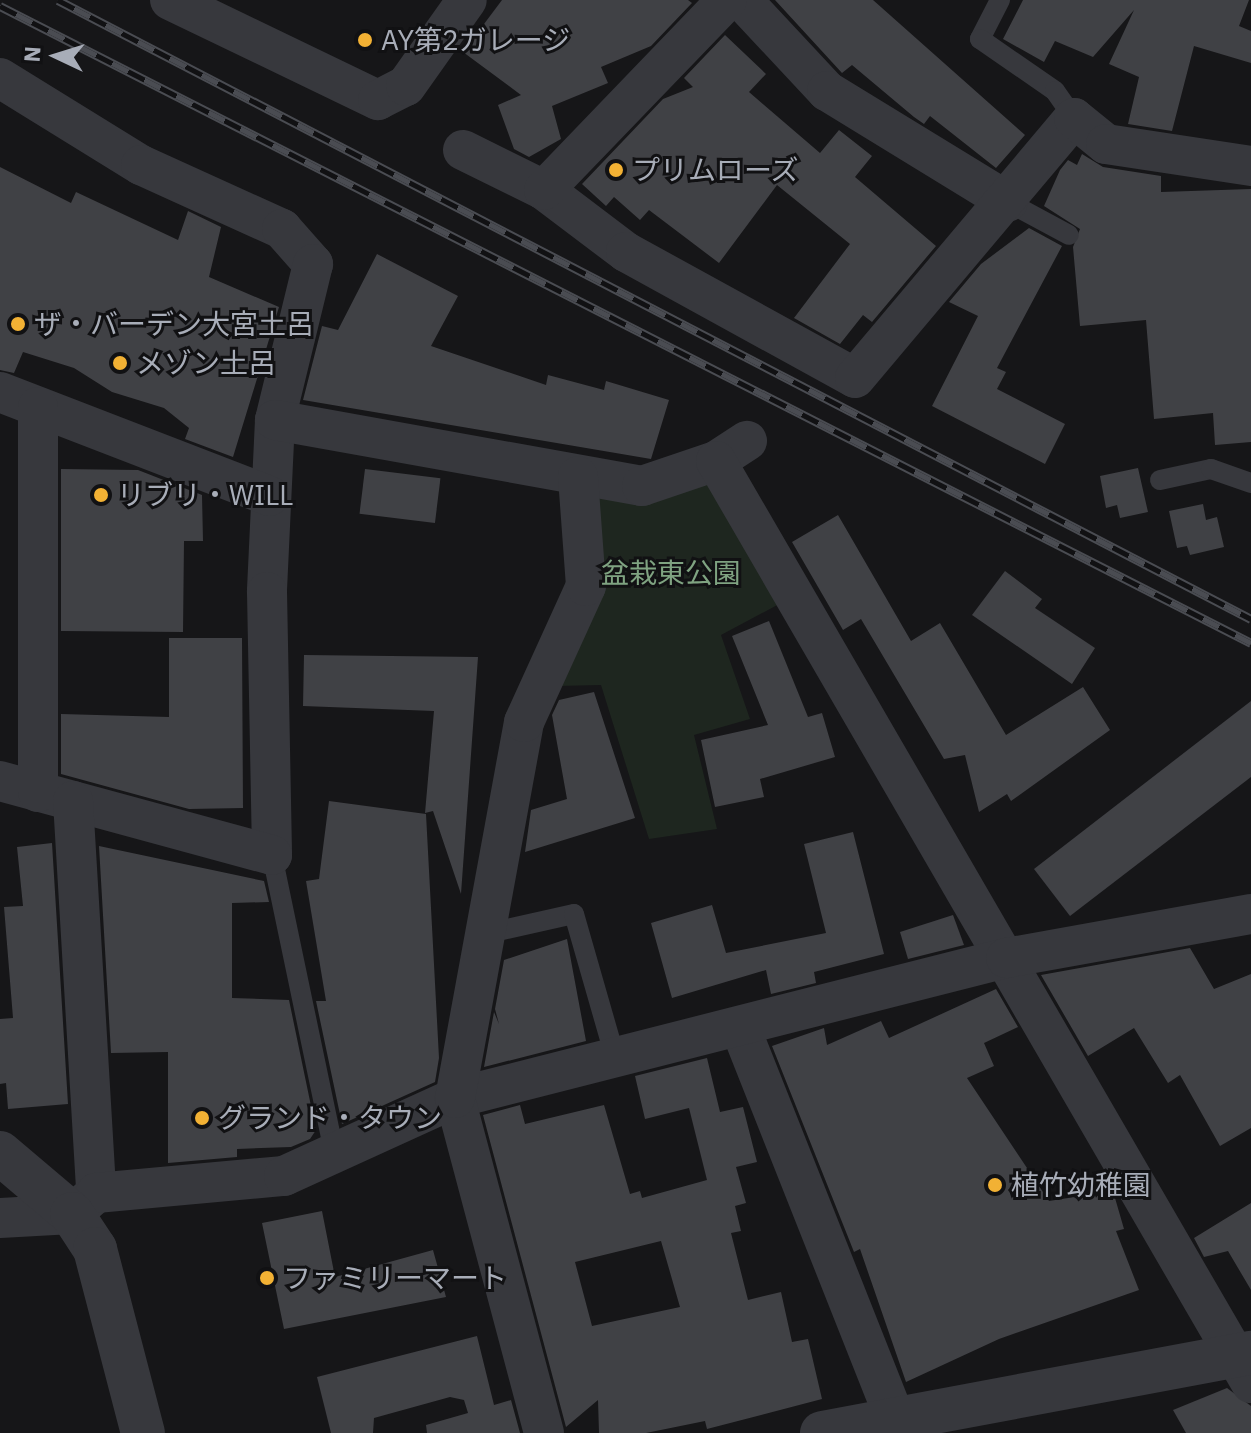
<!DOCTYPE html>
<html>
<head>
<meta charset="utf-8">
<style>
	body { margin:0 }
	#map { position:relative; width:1251px; height:1433px; overflow:hidden; background:#161618; font-family:"IBM Plex Sans","Noto Sans JP",sans-serif }
	div>[style] { position:absolute }
	[style*='--x'] { left:calc(var(--x)*1px); top:calc(var(--y)*1px); width:calc(var(--w)*1px); rotate:calc(var(--a)*1deg) }
	.green>* { inset:0; background:#1e261f }
	.building>* { inset:0; background:#404145; transform-origin:0 0 }
	.service>* { height:20px; margin:-10px; padding:0 10px; transform-origin:10px; border-radius:10px; background:#37383d }
	.minor>* { height:40px; margin:-20px; padding:0 20px; transform-origin:20px; border-radius:20px; background:#37383d }
	.tertiary>* { height:44px; margin:-22px; padding:0 22px; transform-origin:22px; border-radius:22px; background:#37383d }
	.rail>* { height:9px; margin-top:-4.5px; transform-origin:0; background:repeating-linear-gradient(90deg,#111113 0 18px,#4a4c52 0 36px); box-sizing:border-box; border-block:2px solid #4a4c52 }
	.dots>* { width:22px; height:22px; translate:-50% -50%; box-sizing:border-box; border:4px solid #111113; border-radius:50% }
	span { translate:-50% -50%; white-space:nowrap; text-align:center; line-height:1.15; -webkit-text-stroke:6px #111113; paint-order:stroke }
	.poi-label { font-size:28px; color:#a8adb8 }
	.left { translate:0 -50%; text-align:left }
	.park-label { font-size:28px; color:#7fa381 }
	.north { position:absolute; left:16px; top:16px; width:80px; height:80px; -webkit-text-stroke:6px #111113; paint-order:stroke; rotate:274deg; font-size:22px; font-weight:700; line-height:32px; text-align:center; color:#a8adb8 }
	.north::after { content:''; display:block; margin:auto; width:28px; height:36px; background:#a8adb8; clip-path:polygon(50% 0,100% 100%,50% 72%,0 100%) }
</style>
</head>
<body>
<div id="map">
	<div class="green">
		<i style="clip-path:polygon(713px 479px,781px 603px,721px 635px,750px 719px,694px 735px,717px 829px,649px 839px,601px 685px,557px 686px,597px 494px)"></i>
	</div>
	<div class="building">
		<i style="clip-path:polygon(502px 0,688px 0,692px 3px,651px 46px,601px 67px,608px 83px,552px 106px,561px 139px,529px 157px,514px 149px,498px 105px,521px 95px,463px 52px)"></i>
		<i style="clip-path:polygon(775px 0,873px 0,1025px 135px,996px 168px,930px 116px,924px 124px,914px 117px,852px 65px,842px 73px)"></i>
		<i style="clip-path:polygon(1023px 0,1249px 0,1239px 26px,1251px 31px,1251px 63px,1194px 46px,1172px 131px,1128px 124px,1139px 77px,1109px 64px,1134px 10px,1093px 57px,1055px 41px,1044px 62px,1003px 39px)"></i>
		<i style="clip-path:polygon(725px 35px,766px 74px,749px 92px,820px 153px,839px 130px,872px 156px,855px 177px,936px 246px,872px 322px,863px 315px,840px 344px,794px 318px,850px 244px,777px 185px,719px 263px,649px 210px,640px 220px,614px 197px,606px 206px,582px 184px,663px 99px,693px 87px,684px 78px)"></i>
		<i style="clip-path:polygon(1082px 154px,1103px 167px,1161px 176px,1161px 192px,1251px 189px,1251px 442px,1215px 445px,1213px 413px,1154px 419px,1146px 320px,1080px 326px,1073px 247px,1080px 229px,1044px 206px,1060px 170px,1068px 160px,1077px 165px)"></i>
		<i style="clip-path:polygon(0 167px,71px 203px,76px 192px,178px 240px,188px 211px,221px 227px,209px 277px,279px 307px,233px 457px,185px 439px,189px 428px,164px 408px,112px 392px,74px 368px,23px 352px,14px 373px,0 370px)"></i>
		<i style="clip-path:polygon(1029px 228px,1062px 246px,997px 368px,1006px 372px,997px 389px,1065px 424px,1045px 464px,932px 406px,978px 316px,949px 302px,981px 264px)"></i>
		<i style="clip-path:polygon(377px 254px,458px 296px,431px 346px,546px 385px,548px 375px,604px 390px,606px 381px,669px 400px,651px 459px,303px 400px,322px 326px,338px 330px)"></i>
		<i style="clip-path:polygon(1138px 468px,1148px 512px,1120px 518px,1117px 505px,1106px 508px,1100px 476px)"></i>
		<i style="clip-path:polygon(61px 469px,138px 470px,202px 495px,203px 541px,184px 541px,183px 632px,61px 631px)"></i>
		<i style="left:365px;top:469px;width:76px;height:45px;rotate:7deg"></i>
		<i style="clip-path:polygon(1203px 504px,1206px 520px,1217px 517px,1224px 547px,1190px 555px,1187px 546px,1177px 548px,1169px 511px)"></i>
		<i style="clip-path:polygon(838px 515px,911px 641px,940px 623px,1006px 735px,1083px 687px,1110px 730px,1011px 801px,1007px 794px,979px 812px,965px 755px,944px 759px,861px 619px,843px 630px,792px 542px)"></i>
		<i style="clip-path:polygon(1005px 571px,1042px 599px,1035px 608px,1095px 648px,1072px 684px,972px 615px)"></i>
		<i style="clip-path:polygon(769px 621px,808px 717px,822px 713px,835px 757px,760px 779px,764px 797px,715px 807px,701px 740px,768px 725px,732px 636px)"></i>
		<i style="clip-path:polygon(169px 638px,242px 638px,243px 808px,189px 809px,61px 774px,61px 714px,169px 717px)"></i>
		<i style="clip-path:polygon(304px 655px,478px 657px,461px 894px,433px 811px,425px 813px,434px 711px,303px 706px)"></i>
		<i style="clip-path:polygon(594px 692px,635px 818px,525px 852px,531px 810px,567px 799px,552px 715px,559px 700px)"></i>
		<i style="clip-path:polygon(1251px 701px,1251px 777px,1070px 916px,1034px 869px)"></i>
		<i style="clip-path:polygon(329px 801px,426px 814px,439px 1058px,435px 1082px,342px 1124px,316px 1001px,326px 1001px,306px 881px,319px 879px)"></i>
		<i style="clip-path:polygon(853px 832px,884px 954px,814px 972px,816px 983px,771px 994px,766px 970px,672px 998px,651px 923px,712px 905px,726px 953px,826px 933px,804px 844px)"></i>
		<i style="clip-path:polygon(52px 843px,68px 1104px,8px 1109px,6px 1083px,0 1084px,0 1019px,13px 1018px,4px 907px,23px 906px,17px 847px)"></i>
		<i style="clip-path:polygon(99px 846px,264px 881px,269px 902px,232px 903px,232px 998px,289px 1000px,316px 1130px,310px 1139px,291px 1147px,237px 1149px,237px 1157px,168px 1163px,168px 1052px,111px 1053px)"></i>
		<i style="clip-path:polygon(953px 915px,964px 945px,908px 959px,900px 932px)"></i>
		<i style="clip-path:polygon(567px 939px,586px 1041px,484px 1067px,494px 1012px,499px 1024px,495px 1009px,504px 960px)"></i>
		<i style="clip-path:polygon(1190px 948px,1214px 989px,1251px 974px,1251px 1128px,1220px 1146px,1180px 1075px,1168px 1083px,1134px 1028px,1088px 1056px,1041px 975px)"></i>
		<i style="clip-path:polygon(996px 989px,1018px 1027px,984px 1043px,994px 1066px,967px 1078px,1049px 1201px,1113px 1191px,1124px 1229px,1116px 1231px,1139px 1290px,999px 1339px,906px 1382px,860px 1249px,854px 1252px,772px 1046px,824px 1028px,827px 1045px,881px 1021px,889px 1038px)"></i>
		<i style="clip-path:polygon(evenodd,707px 1058px,720px 1112px,743px 1107px,757px 1162px,736px 1167px,746px 1203px,735px 1206px,741px 1231px,731px 1233px,748px 1300px,781px 1292px,792px 1342px,808px 1339px,822px 1399px,707px 1429px,705px 1421px,646px 1433px,599px 1433px,598px 1400px,566px 1427px,483px 1115px,520px 1105px,525px 1124px,604px 1105px,630px 1194px,640px 1191px,642px 1198px,707px 1180px,689px 1108px,645px 1119px,635px 1076px,707px 1058px,661px 1241px,680px 1307px,592px 1326px,575px 1262px,661px 1241px)"></i>
		<i style="clip-path:polygon(1251px 1203px,1251px 1290px,1228px 1251px,1204px 1257px,1194px 1238px)"></i>
		<i style="clip-path:polygon(322px 1211px,335px 1277px,433px 1250px,446px 1297px,284px 1329px,262px 1223px)"></i>
		<i style="clip-path:polygon(477px 1336px,494px 1405px,511px 1400px,520px 1433px,427px 1433px,426px 1425px,468px 1413px,464px 1400px,450px 1397px,374px 1418px,373px 1433px,331px 1433px,317px 1377px)"></i>
		<i style="clip-path:polygon(1227px 1388px,1251px 1406px,1251px 1433px,1186px 1433px,1173px 1410px)"></i>
	</div>
	<div class="service">
		<i style="--x:1000;--y:0;--w:44;--a:117.1"></i>
		<i style="--x:980;--y:39;--w:91;--a:34.7"></i>
		<i style="--x:1055;--y:91;--w:33;--a:55"></i>
		<i style="--x:1008;--y:202;--w:69;--a:28.4"></i>
		<i style="--x:1160;--y:480;--w:52;--a:-12.2"></i>
		<i style="--x:1211;--y:469;--w:42;--a:19.3"></i>
		<i style="--x:272;--y:855;--w:308;--a:78.2"></i>
		<i style="--x:484;--y:934;--w:92;--a:-12.5"></i>
		<i style="--x:574;--y:914;--w:149;--a:74"></i>
	</div>
	<div class="minor">
		<i style="--x:170;--y:0;--w:231;--a:25.7"></i>
		<i style="--x:378;--y:100;--w:31;--a:-27"></i>
		<i style="--x:406;--y:86;--w:105;--a:-54.7"></i>
		<i style="--x:742;--y:0;--w:125;--a:47"></i>
		<i style="--x:827;--y:91;--w:212;--a:31.5"></i>
		<i style="--x:0;--y:78;--w:166;--a:31.7"></i>
		<i style="--x:141;--y:165;--w:155;--a:24.4"></i>
		<i style="--x:282;--y:229;--w:47;--a:48.5"></i>
		<i style="--x:313;--y:264;--w:161;--a:103.7"></i>
		<i style="--x:275;--y:420;--w:172;--a:92.7"></i>
		<i style="--x:267;--y:592;--w:263;--a:88.9"></i>
		<i style="--x:272;--y:855;--w:282;--a:-164.8"></i>
		<i style="--x:463;--y:150;--w:90;--a:26.3"></i>
		<i style="--x:544;--y:190;--w:103;--a:37.1"></i>
		<i style="--x:626;--y:252;--w:261;--a:28.8"></i>
		<i style="--x:855;--y:378;--w:340;--a:-49.9"></i>
		<i style="--x:1074;--y:118;--w:41;--a:39.1"></i>
		<i style="--x:1106;--y:144;--w:147;--a:8.6"></i>
		<i style="--x:544;--y:190;--w:264;--a:-46.1"></i>
		<i style="--x:0;--y:392;--w:289;--a:21.1"></i>
		<i style="--x:38;--y:407;--w:385;--a:90"></i>
		<i style="--x:275;--y:420;--w:373;--a:10.2"></i>
		<i style="--x:642;--y:486;--w:78;--a:-18.7"></i>
		<i style="--x:716;--y:461;--w:37;--a:-33"></i>
		<i style="--x:716;--y:461;--w:1066;--a:59.88"></i>
		<i style="--x:73;--y:801;--w:393;--a:86.6"></i>
		<i style="--x:740;--y:1027;--w:437;--a:68.4"></i>
		<i style="--x:0;--y:1218;--w:72;--a:-3.2"></i>
		<i style="--x:72;--y:1214;--w:32;--a:-41"></i>
		<i style="--x:96;--y:1193;--w:189;--a:-5.2"></i>
		<i style="--x:284;--y:1176;--w:188;--a:-24.5"></i>
		<i style="--x:455;--y:1098;--w:569;--a:-14.26"></i>
		<i style="--x:1006;--y:958;--w:249;--a:-10.2"></i>
		<i style="--x:544;--y:1433;--w:347;--a:-104.9"></i>
		<i style="--x:455;--y:1098;--w:382;--a:-79.6"></i>
		<i style="--x:524;--y:722;--w:149;--a:-65.5"></i>
		<i style="--x:586;--y:586;--w:110;--a:-94.2"></i>
	</div>
	<div class="tertiary">
		<i style="--x:0;--y:1153;--w:94;--a:40.3"></i>
		<i style="--x:72;--y:1214;--w:42;--a:56.7"></i>
		<i style="--x:95;--y:1249;--w:190;--a:75.4"></i>
		<i style="--x:822;--y:1433;--w:436;--a:-10.6"></i>
	</div>
	<div class="rail">
		<i style="--x:58;--y:0;--w:1344;--a:27.42"></i>
		<i style="--x:0;--y:6;--w:1404;--a:26.98"></i>
	</div>
	<div class="dots">
		<i style="left:365px;top:40px;background:#f2b134"></i>
		<i style="left:616px;top:170px;background:#f2b134"></i>
		<i style="left:18px;top:324px;background:#f2b134"></i>
		<i style="left:120px;top:363px;background:#f2b134"></i>
		<i style="left:101px;top:495px;background:#f2b134"></i>
		<i style="left:202px;top:1118px;background:#f2b134"></i>
		<i style="left:995px;top:1185px;background:#f2b134"></i>
		<i style="left:267px;top:1278px;background:#f2b134"></i>
	</div>
	<div class="poi-label">
		<span class="left" style="left:381px;top:40px">AY第2ガレージ</span>
		<span class="left" style="left:632px;top:170px">プリムローズ</span>
		<span class="left" style="left:34px;top:324px">ザ・バーデン大宮土呂</span>
		<span class="left" style="left:136px;top:363px">メゾン土呂</span>
		<span class="left" style="left:117px;top:495px">リブリ・WILL</span>
		<span class="left" style="left:218px;top:1118px">グランド・タウン</span>
		<span class="left" style="left:1011px;top:1185px">植竹幼稚園</span>
		<span class="left" style="left:283px;top:1278px">ファミリーマート</span>
	</div>
	<div class="park-label">
		<span style="left:671px;top:573px">盆栽東公園</span>
	</div>
	<div class="north">N</div>
</div>
</body>
</html>
